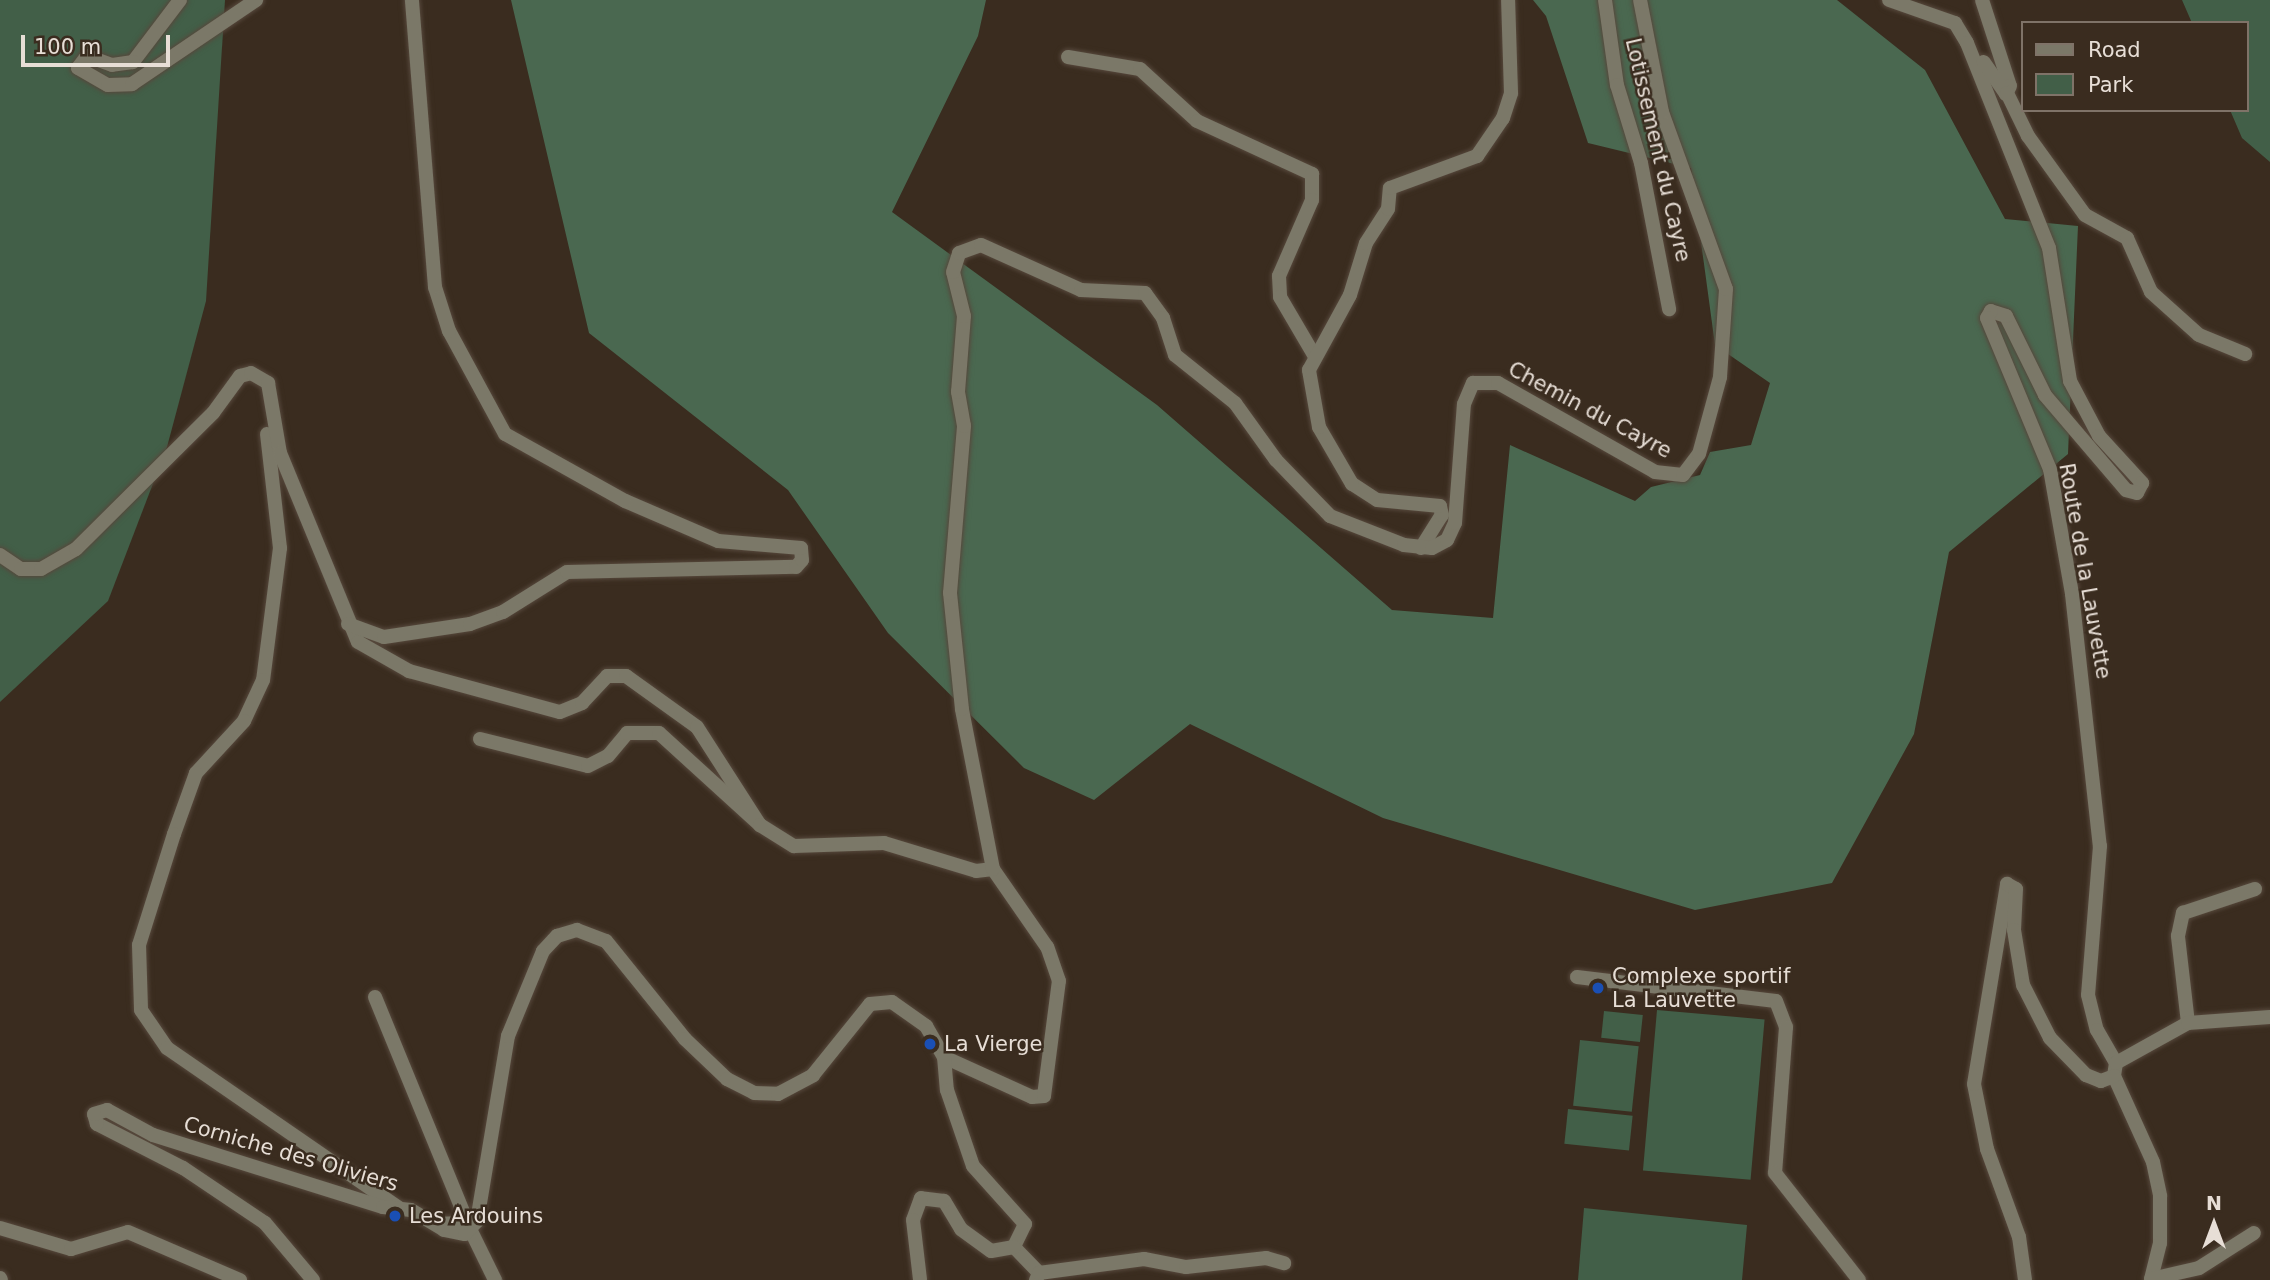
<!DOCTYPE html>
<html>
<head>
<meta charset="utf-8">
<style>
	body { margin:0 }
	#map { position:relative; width:2270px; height:1280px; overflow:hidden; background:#3a2c1f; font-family:"DejaVu Sans",sans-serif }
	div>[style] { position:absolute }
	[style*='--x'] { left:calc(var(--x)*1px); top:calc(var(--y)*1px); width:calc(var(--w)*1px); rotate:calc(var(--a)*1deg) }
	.green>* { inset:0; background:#425f48; transform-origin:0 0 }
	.forest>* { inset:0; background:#4a6850 }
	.roads { filter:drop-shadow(0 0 2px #56483c) drop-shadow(0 0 2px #56483c) }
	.minor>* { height:14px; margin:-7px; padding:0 7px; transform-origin:7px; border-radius:7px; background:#7b7868 }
	.dots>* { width:19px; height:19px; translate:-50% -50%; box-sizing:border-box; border:4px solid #3a2c1f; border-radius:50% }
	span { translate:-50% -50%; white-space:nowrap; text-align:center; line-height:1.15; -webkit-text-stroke:5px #3a2c1f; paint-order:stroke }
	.street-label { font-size:21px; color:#e7ded6 }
	.poi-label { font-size:21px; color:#e7ded6 }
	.left { translate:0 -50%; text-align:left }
	.legend { position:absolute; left:2021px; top:21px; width:228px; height:91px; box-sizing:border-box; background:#3a2c1f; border:2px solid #7f7368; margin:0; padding:9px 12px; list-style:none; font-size:21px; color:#e7ded6 }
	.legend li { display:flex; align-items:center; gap:14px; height:35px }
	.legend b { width:35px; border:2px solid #7f7368 }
	.north { position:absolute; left:2179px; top:1189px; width:70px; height:70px; -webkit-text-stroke:5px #3a2c1f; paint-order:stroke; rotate:0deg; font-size:19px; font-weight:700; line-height:28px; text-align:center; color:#e7ded6 }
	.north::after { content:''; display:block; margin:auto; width:24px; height:32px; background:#e7ded6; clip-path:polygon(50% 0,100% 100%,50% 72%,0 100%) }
	.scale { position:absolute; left:21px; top:35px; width:149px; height:32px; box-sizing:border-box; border:4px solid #e7ded6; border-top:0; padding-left:9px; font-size:21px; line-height:24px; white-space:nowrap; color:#e7ded6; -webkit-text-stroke:5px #3a2c1f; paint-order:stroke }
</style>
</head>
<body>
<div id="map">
	<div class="green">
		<i style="clip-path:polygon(0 0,225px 0,206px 301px,167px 447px,108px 601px,0 702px)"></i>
		<i style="clip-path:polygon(2182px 0,2270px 0,2270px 162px,2242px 138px,2230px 110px,2247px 110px,2247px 23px,2192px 23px)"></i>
		<i style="left:1657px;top:1010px;width:108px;height:161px;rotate:5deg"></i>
		<i style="left:1604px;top:1011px;width:39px;height:27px;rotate:6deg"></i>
		<i style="left:1580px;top:1040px;width:59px;height:66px;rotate:6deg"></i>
		<i style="left:1568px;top:1109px;width:65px;height:35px;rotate:6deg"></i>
		<i style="clip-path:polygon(1584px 1208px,1747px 1225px,1742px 1280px,1578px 1280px)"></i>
	</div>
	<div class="forest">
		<i style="clip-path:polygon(511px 0,986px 0,978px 36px,892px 212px,1157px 405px,1392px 610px,1493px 618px,1510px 445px,1635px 501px,1651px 487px,1700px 475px,1710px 452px,1751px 445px,1770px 383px,1715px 345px,1691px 168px,1588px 143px,1546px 16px,1533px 0,1837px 0,1925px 70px,2005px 219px,2078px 226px,2068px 454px,1949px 552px,1914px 734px,1832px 883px,1695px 910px,1383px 818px,1190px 724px,1094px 800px,1024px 768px,888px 633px,788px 490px,589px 333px)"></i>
	</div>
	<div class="roads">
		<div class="minor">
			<i style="--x:180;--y:0;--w:78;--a:127.2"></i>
			<i style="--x:133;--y:62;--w:21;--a:172"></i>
			<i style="--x:112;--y:65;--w:27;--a:-160"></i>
			<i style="--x:87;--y:56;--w:15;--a:127"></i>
			<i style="--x:78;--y:68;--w:34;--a:30"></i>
			<i style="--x:108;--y:85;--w:24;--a:-2"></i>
			<i style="--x:132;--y:84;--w:150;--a:-34.1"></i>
			<i style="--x:1605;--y:0;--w:86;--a:82"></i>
			<i style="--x:1617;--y:85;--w:82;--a:72.9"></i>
			<i style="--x:1641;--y:163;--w:149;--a:79.1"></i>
			<i style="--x:1889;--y:0;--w:70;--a:19.2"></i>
			<i style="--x:1955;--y:23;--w:23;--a:59"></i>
			<i style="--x:1967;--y:43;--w:221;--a:68.2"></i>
			<i style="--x:2049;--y:248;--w:135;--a:81"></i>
			<i style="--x:2070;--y:381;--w:62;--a:62.2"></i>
			<i style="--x:2099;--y:436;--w:64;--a:47.5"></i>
			<i style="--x:2142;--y:483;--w:11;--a:117"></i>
			<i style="--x:2137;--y:493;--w:11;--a:-165"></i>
			<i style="--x:2126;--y:490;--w:125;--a:-130.5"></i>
			<i style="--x:2045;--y:395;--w:88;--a:-116.3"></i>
			<i style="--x:2006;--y:316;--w:16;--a:-162"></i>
			<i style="--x:1991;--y:311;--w:8;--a:120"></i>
			<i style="--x:1987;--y:318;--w:164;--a:67.4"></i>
			<i style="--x:2050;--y:469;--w:127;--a:80"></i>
			<i style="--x:2072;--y:594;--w:254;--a:83.7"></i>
			<i style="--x:2100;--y:846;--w:149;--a:94.6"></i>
			<i style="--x:2088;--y:995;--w:36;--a:76"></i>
			<i style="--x:2097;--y:1030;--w:38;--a:60"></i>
			<i style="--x:2116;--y:1063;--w:13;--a:99"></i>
			<i style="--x:1982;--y:0;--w:90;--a:72"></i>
			<i style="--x:2010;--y:86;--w:9;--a:117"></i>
			<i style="--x:2006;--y:94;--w:39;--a:-125"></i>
			<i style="--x:1068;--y:57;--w:73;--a:9.5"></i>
			<i style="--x:1140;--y:69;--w:77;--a:42.4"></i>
			<i style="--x:1197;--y:121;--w:127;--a:24.7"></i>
			<i style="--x:1312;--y:174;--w:26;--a:90"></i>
			<i style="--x:1312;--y:200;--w:83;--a:113.5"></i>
			<i style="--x:1279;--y:276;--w:21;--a:87"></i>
			<i style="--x:1280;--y:297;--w:67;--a:59.6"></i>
			<i style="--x:2007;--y:93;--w:48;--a:64"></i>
			<i style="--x:2028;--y:136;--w:97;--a:54.2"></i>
			<i style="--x:2085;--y:215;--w:48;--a:28.7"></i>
			<i style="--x:2127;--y:238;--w:59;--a:66"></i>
			<i style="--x:2151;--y:292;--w:64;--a:41.9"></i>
			<i style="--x:2199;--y:335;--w:50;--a:22.4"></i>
			<i style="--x:267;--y:434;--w:115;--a:83.5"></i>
			<i style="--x:280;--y:548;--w:133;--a:97.3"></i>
			<i style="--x:263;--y:680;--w:45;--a:114.9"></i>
			<i style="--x:244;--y:721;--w:71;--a:132.7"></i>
			<i style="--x:196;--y:773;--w:65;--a:109.8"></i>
			<i style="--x:174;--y:834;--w:116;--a:107.5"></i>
			<i style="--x:139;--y:945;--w:65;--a:88.2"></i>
			<i style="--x:141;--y:1010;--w:46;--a:55.6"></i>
			<i style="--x:167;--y:1048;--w:282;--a:34.6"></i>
			<i style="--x:1421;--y:548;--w:39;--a:-58"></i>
			<i style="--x:1442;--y:515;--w:9;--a:-103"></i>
			<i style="--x:1440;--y:506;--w:63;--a:-174.6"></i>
			<i style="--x:1377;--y:500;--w:30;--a:-147"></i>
			<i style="--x:1352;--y:484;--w:66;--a:-120.1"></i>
			<i style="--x:1319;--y:427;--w:58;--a:-100"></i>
			<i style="--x:1309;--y:370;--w:85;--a:-61.3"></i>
			<i style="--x:1350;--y:295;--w:54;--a:-72.9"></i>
			<i style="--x:1366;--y:243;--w:40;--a:-57.1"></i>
			<i style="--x:1388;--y:209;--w:21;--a:-85"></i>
			<i style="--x:1390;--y:188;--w:93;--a:-20.2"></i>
			<i style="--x:1477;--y:156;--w:46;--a:-55.6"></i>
			<i style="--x:1503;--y:118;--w:26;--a:-72"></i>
			<i style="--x:1511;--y:93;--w:93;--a:-91.8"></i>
			<i style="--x:0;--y:555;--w:25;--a:34"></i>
			<i style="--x:21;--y:569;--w:20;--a:0"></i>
			<i style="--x:41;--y:569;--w:40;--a:-29.7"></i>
			<i style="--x:76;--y:549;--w:193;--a:-44.8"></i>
			<i style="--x:213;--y:413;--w:46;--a:-53.9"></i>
			<i style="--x:240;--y:376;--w:11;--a:-15"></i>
			<i style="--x:251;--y:373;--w:20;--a:30"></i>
			<i style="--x:268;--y:383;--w:71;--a:80.3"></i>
			<i style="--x:280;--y:453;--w:204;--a:67.6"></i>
			<i style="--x:358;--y:642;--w:59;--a:29.6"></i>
			<i style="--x:409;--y:671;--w:156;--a:15.2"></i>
			<i style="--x:560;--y:712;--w:24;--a:-22"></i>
			<i style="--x:582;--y:703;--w:37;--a:-47"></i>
			<i style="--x:607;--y:676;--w:19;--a:0"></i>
			<i style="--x:626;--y:676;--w:87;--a:35.7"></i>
			<i style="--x:697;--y:727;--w:117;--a:57.3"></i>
			<i style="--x:348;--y:624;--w:38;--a:20"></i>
			<i style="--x:384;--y:637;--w:87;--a:-8.6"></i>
			<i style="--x:470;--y:624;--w:35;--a:-20"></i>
			<i style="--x:503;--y:612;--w:75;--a:-32"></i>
			<i style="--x:567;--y:572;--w:229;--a:-1.3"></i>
			<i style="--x:796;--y:567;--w:9;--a:-49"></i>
			<i style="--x:802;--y:560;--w:12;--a:-95"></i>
			<i style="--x:801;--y:548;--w:83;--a:-175.2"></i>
			<i style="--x:718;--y:541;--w:101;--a:-156.7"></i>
			<i style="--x:625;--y:501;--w:137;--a:-150.8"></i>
			<i style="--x:505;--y:434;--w:117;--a:-118.5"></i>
			<i style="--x:449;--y:331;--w:46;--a:-107.7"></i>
			<i style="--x:435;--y:287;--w:288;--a:-94.6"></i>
			<i style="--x:480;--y:739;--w:111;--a:14"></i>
			<i style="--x:588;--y:766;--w:22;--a:-27"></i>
			<i style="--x:608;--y:756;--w:30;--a:-50"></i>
			<i style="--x:627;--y:733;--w:32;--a:0"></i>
			<i style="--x:659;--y:733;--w:137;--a:42.3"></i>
			<i style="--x:760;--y:825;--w:40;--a:32"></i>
			<i style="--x:794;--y:846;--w:90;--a:-1.9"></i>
			<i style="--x:884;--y:843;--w:96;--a:16.9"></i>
			<i style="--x:976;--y:871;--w:17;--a:-7"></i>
			<i style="--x:1577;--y:977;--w:200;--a:6.9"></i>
			<i style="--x:1776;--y:1001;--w:28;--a:69"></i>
			<i style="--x:1786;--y:1027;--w:146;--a:94.3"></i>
			<i style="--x:1775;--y:1173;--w:136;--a:51.9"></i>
			<i style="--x:375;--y:997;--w:235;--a:67.7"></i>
			<i style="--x:464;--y:1214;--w:9;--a:108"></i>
			<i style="--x:461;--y:1223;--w:25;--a:178"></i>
			<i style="--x:2188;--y:1023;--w:88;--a:-96.6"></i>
			<i style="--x:2178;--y:936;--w:24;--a:-78"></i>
			<i style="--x:2183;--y:913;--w:76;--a:-18.4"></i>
			<i style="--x:944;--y:1057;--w:97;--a:24.4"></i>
			<i style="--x:1032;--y:1097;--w:12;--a:-5"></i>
			<i style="--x:1044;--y:1096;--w:116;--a:-82.6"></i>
			<i style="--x:1059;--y:981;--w:36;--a:-109"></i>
			<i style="--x:1047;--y:947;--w:95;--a:-124.7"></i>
			<i style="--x:993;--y:869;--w:163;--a:-101"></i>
			<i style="--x:962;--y:709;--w:117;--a:-95.9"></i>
			<i style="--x:950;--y:593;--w:168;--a:-85.2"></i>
			<i style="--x:964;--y:426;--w:35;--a:-100"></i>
			<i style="--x:958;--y:392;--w:76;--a:-85.5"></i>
			<i style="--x:964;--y:316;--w:45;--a:-104"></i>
			<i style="--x:953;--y:272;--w:20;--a:-72"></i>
			<i style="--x:959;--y:253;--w:23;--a:-20"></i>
			<i style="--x:981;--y:245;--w:110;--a:24.2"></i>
			<i style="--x:1081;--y:290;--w:64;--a:2.7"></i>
			<i style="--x:1145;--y:293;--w:31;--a:54"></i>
			<i style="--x:1163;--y:318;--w:39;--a:72"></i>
			<i style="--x:1175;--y:355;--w:77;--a:38.7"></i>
			<i style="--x:1235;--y:403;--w:70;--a:54.3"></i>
			<i style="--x:1276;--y:460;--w:78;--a:46"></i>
			<i style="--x:1330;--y:516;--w:79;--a:21.4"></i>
			<i style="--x:1404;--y:545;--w:28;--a:6"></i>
			<i style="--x:1432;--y:548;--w:17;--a:-28"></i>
			<i style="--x:1447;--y:540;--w:19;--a:-65"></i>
			<i style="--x:1455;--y:523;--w:119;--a:-85.7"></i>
			<i style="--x:1464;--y:404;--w:23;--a:-67"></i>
			<i style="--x:1473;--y:383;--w:25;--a:0"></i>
			<i style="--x:1498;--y:383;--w:180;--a:29.5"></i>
			<i style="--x:1655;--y:472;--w:28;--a:6"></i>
			<i style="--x:1683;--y:475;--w:26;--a:-53"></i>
			<i style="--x:1699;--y:454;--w:80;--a:-74.7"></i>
			<i style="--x:1720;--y:377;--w:88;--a:-86.1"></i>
			<i style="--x:1726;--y:289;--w:188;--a:-109.9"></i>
			<i style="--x:1662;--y:112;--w:114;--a:-101.1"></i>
			<i style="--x:2116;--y:1063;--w:82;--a:-29.1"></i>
			<i style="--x:2188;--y:1023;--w:82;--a:-4.2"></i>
			<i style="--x:2114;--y:1076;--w:94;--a:65.6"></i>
			<i style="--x:2153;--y:1162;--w:35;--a:78"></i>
			<i style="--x:2160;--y:1196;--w:47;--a:90"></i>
			<i style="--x:2160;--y:1243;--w:37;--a:104"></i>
			<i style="--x:2151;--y:1279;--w:49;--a:-12.9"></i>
			<i style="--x:2199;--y:1268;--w:65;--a:-32.5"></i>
			<i style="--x:0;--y:1228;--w:74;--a:16.5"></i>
			<i style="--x:71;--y:1249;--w:59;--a:-16.6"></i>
			<i style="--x:128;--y:1232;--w:122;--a:23.2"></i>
			<i style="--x:471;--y:1231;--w:55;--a:63.9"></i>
			<i style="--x:1014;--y:1247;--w:36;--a:46"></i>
			<i style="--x:1039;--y:1273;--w:8;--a:113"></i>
			<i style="--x:1039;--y:1273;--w:106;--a:-7.6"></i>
			<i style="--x:1144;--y:1259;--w:43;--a:10.8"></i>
			<i style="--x:1186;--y:1267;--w:81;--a:-6.4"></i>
			<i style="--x:1266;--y:1258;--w:19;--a:16"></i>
			<i style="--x:0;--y:1278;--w:2;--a:63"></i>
			<i style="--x:313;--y:1280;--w:75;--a:-130.1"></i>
			<i style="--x:265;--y:1223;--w:99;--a:-146.1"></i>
			<i style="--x:183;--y:1168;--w:97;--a:-152.9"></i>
			<i style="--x:97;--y:1124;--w:10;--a:-107"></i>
			<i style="--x:94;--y:1114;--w:14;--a:-17"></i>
			<i style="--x:107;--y:1110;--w:52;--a:28.5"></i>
			<i style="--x:153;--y:1135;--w:241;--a:17.4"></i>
			<i style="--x:383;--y:1207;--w:28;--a:6"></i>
			<i style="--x:411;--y:1210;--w:39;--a:31"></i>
			<i style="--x:444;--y:1230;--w:21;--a:11"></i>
			<i style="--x:465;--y:1234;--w:18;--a:-47"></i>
			<i style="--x:477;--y:1221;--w:188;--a:-80.5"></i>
			<i style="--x:508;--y:1036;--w:92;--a:-67.6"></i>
			<i style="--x:543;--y:951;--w:21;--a:-47"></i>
			<i style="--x:557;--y:936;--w:21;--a:-17"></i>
			<i style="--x:577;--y:930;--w:31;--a:21"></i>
			<i style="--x:606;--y:941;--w:126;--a:51.1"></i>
			<i style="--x:685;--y:1039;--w:58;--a:43.6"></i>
			<i style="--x:727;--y:1079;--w:30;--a:27"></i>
			<i style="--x:754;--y:1093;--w:24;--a:2"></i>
			<i style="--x:778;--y:1094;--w:40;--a:-28"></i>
			<i style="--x:813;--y:1075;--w:91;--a:-51.2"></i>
			<i style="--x:870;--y:1004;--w:22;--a:-5"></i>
			<i style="--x:892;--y:1002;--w:42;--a:35.2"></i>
			<i style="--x:926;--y:1026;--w:36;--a:60"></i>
			<i style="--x:944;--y:1057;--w:33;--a:85"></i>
			<i style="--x:947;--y:1090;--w:80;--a:71.1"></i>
			<i style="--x:973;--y:1166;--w:78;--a:48.1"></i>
			<i style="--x:1025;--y:1224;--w:25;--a:116"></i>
			<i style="--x:1014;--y:1247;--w:23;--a:170"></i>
			<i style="--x:991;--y:1251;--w:37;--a:-144"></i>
			<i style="--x:961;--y:1229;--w:33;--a:-121"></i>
			<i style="--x:944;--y:1201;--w:23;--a:-173"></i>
			<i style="--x:921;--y:1198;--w:23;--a:110"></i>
			<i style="--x:913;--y:1220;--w:60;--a:83.3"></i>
			<i style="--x:2025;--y:1280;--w:43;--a:-97.9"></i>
			<i style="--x:2019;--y:1237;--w:94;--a:-110"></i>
			<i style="--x:1987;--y:1149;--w:66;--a:-101.3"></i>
			<i style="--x:1974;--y:1084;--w:203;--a:-80.6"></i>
			<i style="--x:2007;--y:884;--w:10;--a:29"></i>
			<i style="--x:2016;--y:889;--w:41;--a:92.8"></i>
			<i style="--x:2014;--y:930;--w:56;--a:80.7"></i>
			<i style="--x:2023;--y:985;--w:59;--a:63"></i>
			<i style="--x:2050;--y:1038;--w:52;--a:45.8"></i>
			<i style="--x:2086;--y:1075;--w:16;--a:22"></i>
			<i style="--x:2101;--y:1081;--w:14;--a:-21"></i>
		</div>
	</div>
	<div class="dots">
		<i style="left:1598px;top:988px;background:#1a4fb4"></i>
		<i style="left:930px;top:1044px;background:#1a4fb4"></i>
		<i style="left:395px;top:1216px;background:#1a4fb4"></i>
	</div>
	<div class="street-label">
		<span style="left:1658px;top:150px;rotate:77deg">Lotissement du Cayre</span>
		<span style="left:1590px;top:410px;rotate:28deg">Chemin du Cayre</span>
		<span style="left:2085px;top:571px;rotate:80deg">Route de la Lauvette</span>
		<span style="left:291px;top:1154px;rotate:16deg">Corniche des Oliviers</span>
	</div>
	<div class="poi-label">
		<span class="left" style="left:1612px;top:988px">Complexe sportif<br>La Lauvette</span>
		<span class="left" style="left:944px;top:1044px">La Vierge</span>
		<span class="left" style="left:409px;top:1216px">Les Ardouins</span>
	</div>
	<ul class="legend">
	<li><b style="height:9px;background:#7b7868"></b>Road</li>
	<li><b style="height:19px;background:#425f48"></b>Park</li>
	</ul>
	<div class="north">N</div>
	<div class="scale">100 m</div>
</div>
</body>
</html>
